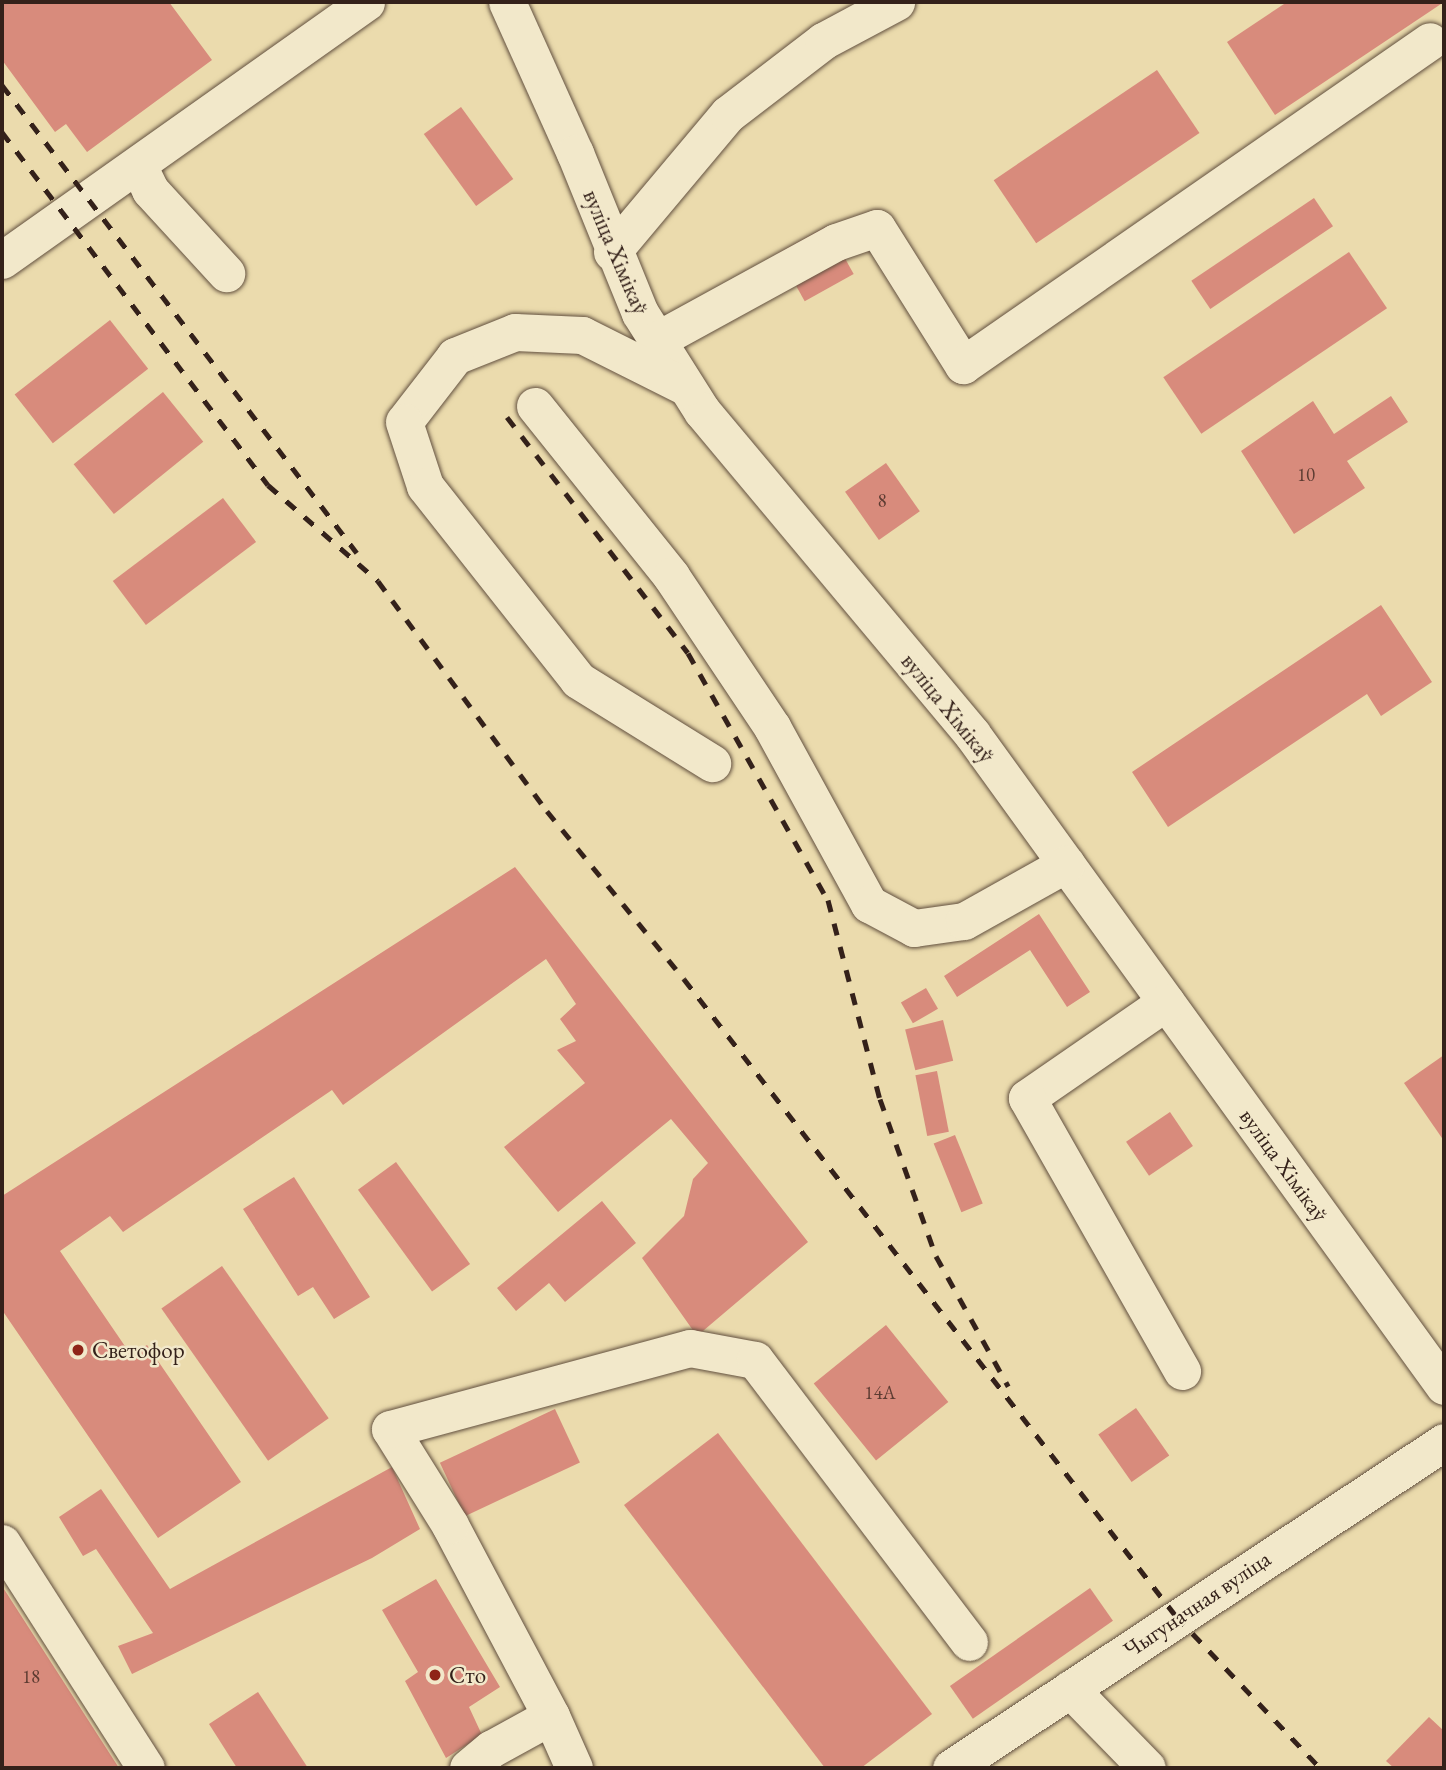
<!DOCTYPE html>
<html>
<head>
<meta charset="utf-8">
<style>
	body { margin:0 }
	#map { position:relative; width:1446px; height:1770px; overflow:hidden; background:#ebdbad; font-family:"EB Garamond",serif }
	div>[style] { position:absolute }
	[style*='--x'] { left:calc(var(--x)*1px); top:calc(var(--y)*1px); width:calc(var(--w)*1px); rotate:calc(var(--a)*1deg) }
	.building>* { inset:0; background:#d88b7c; transform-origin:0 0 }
	.roads { filter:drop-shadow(0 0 2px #62503f) drop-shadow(0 0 2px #62503f) }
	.minor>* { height:37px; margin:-18.5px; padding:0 18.5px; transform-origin:18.5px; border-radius:18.5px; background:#f2e8ca }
	.rail>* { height:5px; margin-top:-2.5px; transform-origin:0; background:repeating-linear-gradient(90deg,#34211a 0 12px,transparent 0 24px) }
	.dots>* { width:19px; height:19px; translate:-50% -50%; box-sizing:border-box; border:4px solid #f2e8ca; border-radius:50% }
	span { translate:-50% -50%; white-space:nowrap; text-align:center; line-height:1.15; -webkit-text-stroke:5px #f2e8ca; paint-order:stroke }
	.number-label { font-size:19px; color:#5d3c32 }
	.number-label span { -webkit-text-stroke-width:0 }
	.street-label { font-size:23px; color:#34211a }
	.poi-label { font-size:23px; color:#34211a }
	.left { translate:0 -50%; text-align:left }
	.frame { position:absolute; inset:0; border:4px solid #34211a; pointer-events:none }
</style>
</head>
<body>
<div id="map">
	<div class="building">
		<i style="clip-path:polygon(2px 2px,169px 2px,212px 60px,87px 152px,66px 124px,55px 132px,2px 60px)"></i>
		<i style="clip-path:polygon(1287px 2px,1444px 2px,1275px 115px,1227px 42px)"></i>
		<i style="left:1157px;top:70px;width:76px;height:197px;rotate:56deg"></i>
		<i style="left:461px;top:107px;width:89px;height:46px;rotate:54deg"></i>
		<i style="left:1314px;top:198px;width:34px;height:148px;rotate:56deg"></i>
		<i style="left:827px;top:226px;width:55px;height:56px;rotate:61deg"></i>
		<i style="left:1349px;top:252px;width:68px;height:224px;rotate:56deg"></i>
		<i style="left:110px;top:320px;width:62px;height:121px;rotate:52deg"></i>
		<i style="left:163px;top:392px;width:64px;height:115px;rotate:51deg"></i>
		<i style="clip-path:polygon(1391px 396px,1408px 422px,1347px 461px,1365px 488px,1294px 534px,1241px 451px,1313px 401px,1334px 434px)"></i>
		<i style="left:886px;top:463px;width:59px;height:50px;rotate:55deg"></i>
		<i style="left:223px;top:498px;width:55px;height:138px;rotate:53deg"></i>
		<i style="clip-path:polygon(1381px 605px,1432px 682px,1381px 716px,1367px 694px,1168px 827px,1132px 772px)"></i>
		<i style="clip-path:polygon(515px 867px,808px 1242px,697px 1336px,642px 1258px,684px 1216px,693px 1179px,708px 1163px,671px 1119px,558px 1212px,504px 1147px,585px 1083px,557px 1050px,576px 1041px,560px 1019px,576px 1004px,546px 959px,343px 1105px,332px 1090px,123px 1232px,110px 1216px,60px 1251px,131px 1355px,147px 1345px,241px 1482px,158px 1538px,2px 1310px,2px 1196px)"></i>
		<i style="clip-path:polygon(1039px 914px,1090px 992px,1067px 1007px,1030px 950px,957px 997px,944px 976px)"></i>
		<i style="left:926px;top:988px;width:24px;height:29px;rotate:60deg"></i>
		<i style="left:943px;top:1020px;width:42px;height:39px;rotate:76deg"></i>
		<i style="clip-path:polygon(1444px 1055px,1444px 1141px,1404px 1083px)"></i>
		<i style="left:937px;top:1071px;width:62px;height:22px;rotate:79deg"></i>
		<i style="left:1170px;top:1112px;width:41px;height:53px;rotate:56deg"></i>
		<i style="left:955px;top:1135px;width:74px;height:23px;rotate:68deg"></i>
		<i style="left:396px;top:1162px;width:126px;height:47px;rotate:54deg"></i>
		<i style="clip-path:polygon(294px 1177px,370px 1297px,334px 1319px,313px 1287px,298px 1296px,243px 1209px)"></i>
		<i style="clip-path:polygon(602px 1201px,636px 1243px,565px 1302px,549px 1283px,516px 1311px,497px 1288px)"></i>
		<i style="left:222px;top:1266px;width:186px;height:74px;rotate:55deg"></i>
		<i style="left:886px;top:1325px;width:99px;height:93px;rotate:51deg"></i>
		<i style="left:1136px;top:1408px;width:58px;height:46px;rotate:55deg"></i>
		<i style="left:555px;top:1409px;width:59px;height:127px;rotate:65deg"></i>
		<i style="clip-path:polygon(718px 1433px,932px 1714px,861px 1768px,825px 1768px,624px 1505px)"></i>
		<i style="clip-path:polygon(392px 1467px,420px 1529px,372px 1558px,132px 1674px,118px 1646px,153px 1633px,96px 1549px,83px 1556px,59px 1517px,101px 1489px,170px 1589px)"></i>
		<i style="clip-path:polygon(436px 1579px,500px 1687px,469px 1707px,482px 1735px,446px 1758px,405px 1681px,418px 1672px,382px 1610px)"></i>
		<i style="clip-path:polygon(2px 1586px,119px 1768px,2px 1768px)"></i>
		<i style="left:1090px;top:1588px;width:40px;height:171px;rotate:55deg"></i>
		<i style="clip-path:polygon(258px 1692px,308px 1768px,237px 1768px,209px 1724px)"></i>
		<i style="clip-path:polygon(1429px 1717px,1444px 1731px,1444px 1768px,1394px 1768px,1386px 1761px)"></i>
	</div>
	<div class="roads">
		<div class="minor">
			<i style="--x:507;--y:2;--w:166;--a:65.8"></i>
			<i style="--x:575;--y:153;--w:173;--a:67.9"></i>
			<i style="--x:640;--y:313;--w:116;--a:57.7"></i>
			<i style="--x:702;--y:411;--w:421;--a:50.1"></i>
			<i style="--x:972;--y:734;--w:805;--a:54.1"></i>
			<i style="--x:138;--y:165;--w:28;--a:64"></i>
			<i style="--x:150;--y:190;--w:113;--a:47.5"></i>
			<i style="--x:612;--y:252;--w:180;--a:-50"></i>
			<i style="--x:728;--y:114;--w:120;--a:-37.5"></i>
			<i style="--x:823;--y:41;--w:83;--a:-28.1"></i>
			<i style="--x:2;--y:260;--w:446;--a:-35.3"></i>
			<i style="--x:657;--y:340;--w:204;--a:-28.7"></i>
			<i style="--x:836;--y:242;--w:43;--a:-18.9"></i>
			<i style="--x:877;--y:228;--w:162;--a:57.9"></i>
			<i style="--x:963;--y:365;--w:568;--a:-34.75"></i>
			<i style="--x:686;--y:387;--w:116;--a:-153.4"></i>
			<i style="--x:582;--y:335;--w:67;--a:-177.4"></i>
			<i style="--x:515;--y:332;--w:65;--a:158.2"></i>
			<i style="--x:455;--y:356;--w:83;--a:127.7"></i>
			<i style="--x:404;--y:422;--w:67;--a:71.8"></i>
			<i style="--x:425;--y:486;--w:247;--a:51.7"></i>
			<i style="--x:578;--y:680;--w:158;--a:31.8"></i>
			<i style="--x:535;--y:406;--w:218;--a:51.3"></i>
			<i style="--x:671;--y:576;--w:182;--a:56.2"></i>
			<i style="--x:772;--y:727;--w:202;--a:61.3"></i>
			<i style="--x:869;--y:904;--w:51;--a:28.1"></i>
			<i style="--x:914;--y:928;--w:50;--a:-8"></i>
			<i style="--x:964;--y:921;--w:117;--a:-29.2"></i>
			<i style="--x:1166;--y:1002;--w:169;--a:145.4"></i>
			<i style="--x:1027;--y:1098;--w:314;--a:60.4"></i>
			<i style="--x:2;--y:1543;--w:267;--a:57.4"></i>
			<i style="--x:1070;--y:1689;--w:110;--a:45.7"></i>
			<i style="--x:551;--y:1716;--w:216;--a:-117.9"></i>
			<i style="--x:450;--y:1525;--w:113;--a:-122"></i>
			<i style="--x:390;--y:1429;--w:311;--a:-15.1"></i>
			<i style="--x:690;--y:1348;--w:66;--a:10.5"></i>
			<i style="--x:755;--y:1360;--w:354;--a:52.8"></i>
			<i style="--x:468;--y:1768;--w:30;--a:-40"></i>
			<i style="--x:491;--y:1749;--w:68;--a:-28.8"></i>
			<i style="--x:551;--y:1716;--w:57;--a:66.1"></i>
			<i style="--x:951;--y:1768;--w:591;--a:-33.47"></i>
		</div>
	</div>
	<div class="rail">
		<i style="--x:2;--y:85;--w:587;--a:52.82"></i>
		<i style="--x:2;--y:132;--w:442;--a:53"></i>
		<i style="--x:268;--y:485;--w:146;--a:41.1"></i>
		<i style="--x:378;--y:581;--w:285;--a:53.7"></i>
		<i style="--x:547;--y:811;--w:217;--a:50.8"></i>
		<i style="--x:684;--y:979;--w:805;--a:52.32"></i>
		<i style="--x:1176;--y:1616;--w:209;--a:46.5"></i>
		<i style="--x:507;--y:417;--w:297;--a:52.5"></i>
		<i style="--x:688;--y:653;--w:284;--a:60.5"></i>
		<i style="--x:828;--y:900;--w:206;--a:75.4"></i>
		<i style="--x:880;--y:1099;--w:167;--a:70.4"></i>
		<i style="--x:936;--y:1256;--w:149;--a:61"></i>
	</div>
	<div class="dots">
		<i style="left:78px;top:1350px;background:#8f2418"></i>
		<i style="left:435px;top:1675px;background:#8f2418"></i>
	</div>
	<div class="number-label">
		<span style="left:1306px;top:475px">10</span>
		<span style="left:882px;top:501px">8</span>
		<span style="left:880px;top:1393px">14А</span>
		<span style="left:31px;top:1677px">18</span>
	</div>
	<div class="street-label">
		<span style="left:616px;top:252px;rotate:67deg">вуліца Хімікаў</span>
		<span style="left:948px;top:708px;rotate:51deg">вуліца Хімікаў</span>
		<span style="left:1284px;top:1165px;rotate:54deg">вуліца Хімікаў</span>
		<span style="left:1197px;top:1604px;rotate:-34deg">Чыгуначная вуліца</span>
	</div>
	<div class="poi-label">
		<span class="left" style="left:92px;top:1350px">Светофор</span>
		<span class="left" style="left:449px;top:1675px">Сто</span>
	</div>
	<div class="frame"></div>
</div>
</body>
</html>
